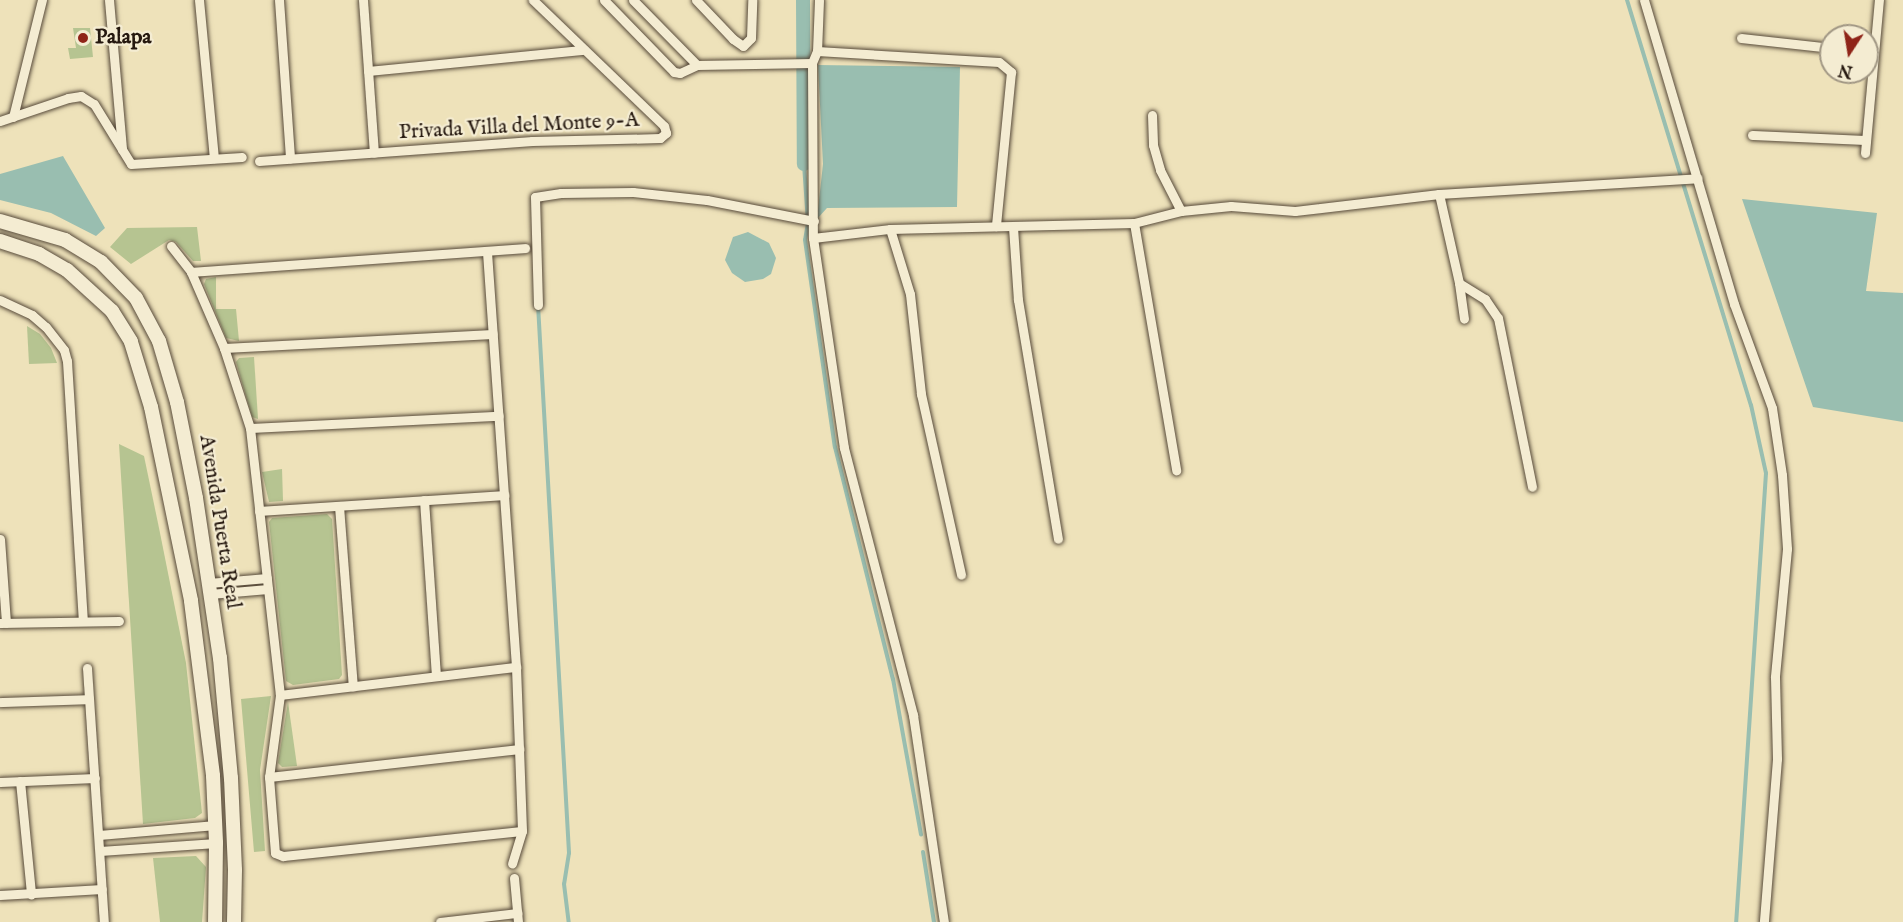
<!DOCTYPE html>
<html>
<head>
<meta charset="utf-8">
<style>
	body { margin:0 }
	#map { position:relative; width:1903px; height:922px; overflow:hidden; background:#eee2ba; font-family:"IM FELL English",serif }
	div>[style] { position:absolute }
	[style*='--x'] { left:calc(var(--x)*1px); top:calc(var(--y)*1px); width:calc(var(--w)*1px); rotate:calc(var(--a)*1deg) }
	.green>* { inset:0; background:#b6c491 }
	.water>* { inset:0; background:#99beb0 }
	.stream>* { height:4px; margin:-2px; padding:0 2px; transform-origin:2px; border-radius:2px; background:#99beb0 }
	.canal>* { height:14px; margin:-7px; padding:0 7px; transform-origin:7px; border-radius:7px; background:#99beb0 }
	.roads { filter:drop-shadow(0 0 2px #574a3a) drop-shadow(0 0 2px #574a3a) }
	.street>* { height:9px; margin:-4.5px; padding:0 4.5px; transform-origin:4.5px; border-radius:4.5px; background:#f4ecd2 }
	.secondary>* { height:14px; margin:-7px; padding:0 7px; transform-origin:7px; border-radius:7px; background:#f4ecd2 }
	.dots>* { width:16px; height:16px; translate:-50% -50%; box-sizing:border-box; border:3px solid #f4ecd2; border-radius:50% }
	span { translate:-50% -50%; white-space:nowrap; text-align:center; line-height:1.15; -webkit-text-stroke:4.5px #f4ecd2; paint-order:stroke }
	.poi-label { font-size:21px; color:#25180f; font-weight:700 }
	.left { translate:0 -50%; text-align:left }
	.street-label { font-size:21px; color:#25180f }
	.north { position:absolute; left:1819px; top:24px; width:60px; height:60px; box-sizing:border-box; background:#f4ecd2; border:2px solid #a19784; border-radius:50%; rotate:192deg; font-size:16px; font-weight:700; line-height:24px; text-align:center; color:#25180f }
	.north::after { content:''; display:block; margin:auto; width:21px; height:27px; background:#8f2418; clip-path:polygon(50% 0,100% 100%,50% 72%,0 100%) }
</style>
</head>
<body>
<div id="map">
	<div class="green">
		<i style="clip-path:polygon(73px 28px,90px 28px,93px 57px,70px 59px,68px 48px,76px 48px)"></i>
		<i style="clip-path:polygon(197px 227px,201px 261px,193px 261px,176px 242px,169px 240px,131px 264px,110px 247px,127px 228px)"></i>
		<i style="clip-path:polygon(216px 277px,216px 309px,236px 309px,239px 341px,226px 338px,204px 284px,206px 279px)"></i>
		<i style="clip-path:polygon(27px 326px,40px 334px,51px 348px,57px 363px,29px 364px)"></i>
		<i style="clip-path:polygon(254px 357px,258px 419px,252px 417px,236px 362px,239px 358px)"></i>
		<i style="clip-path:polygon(119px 444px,144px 456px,159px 528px,186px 663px,202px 813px,195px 818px,143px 824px)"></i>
		<i style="clip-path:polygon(282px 469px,283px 501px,269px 502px,262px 472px)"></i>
		<i style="clip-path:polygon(327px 514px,332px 519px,342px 675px,339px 679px,293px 685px,286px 681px,269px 522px,272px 518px)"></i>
		<i style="clip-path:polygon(271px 696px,260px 770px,265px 851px,254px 852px,241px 699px)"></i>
		<i style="clip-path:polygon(288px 702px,297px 766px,282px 767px,278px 763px)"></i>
		<i style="clip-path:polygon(196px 856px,206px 867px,202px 922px,160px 922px,153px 858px)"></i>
	</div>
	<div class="water">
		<i style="clip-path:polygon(818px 65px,960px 67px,957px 207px,827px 208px,817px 219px,823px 164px)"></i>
		<i style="clip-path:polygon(63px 156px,105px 228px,96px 236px,51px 213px,0 200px,0 174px)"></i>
		<i style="clip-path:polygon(1742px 199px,1877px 213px,1866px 291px,1903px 293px,1903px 422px,1813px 407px)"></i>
		<i style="clip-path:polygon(748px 232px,769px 243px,776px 258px,771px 274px,763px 279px,745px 282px,732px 273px,725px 260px,733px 237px)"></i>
	</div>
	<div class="stream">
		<i style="--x:1627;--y:0;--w:424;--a:73"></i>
		<i style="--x:1751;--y:405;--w:70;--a:77.6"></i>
		<i style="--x:1766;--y:473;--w:450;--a:93.8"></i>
		<i style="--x:804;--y:164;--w:59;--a:86.1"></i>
		<i style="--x:808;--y:223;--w:17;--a:100"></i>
		<i style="--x:805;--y:240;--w:209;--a:81.8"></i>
		<i style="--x:835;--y:447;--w:239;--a:76"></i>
		<i style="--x:893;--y:679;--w:158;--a:79.8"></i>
		<i style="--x:538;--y:305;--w:549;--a:86.76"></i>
		<i style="--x:569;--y:853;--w:31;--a:99"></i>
		<i style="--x:564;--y:884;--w:38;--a:83"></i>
		<i style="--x:923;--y:852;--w:71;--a:81.1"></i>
	</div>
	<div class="canal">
		<i style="--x:803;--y:0;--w:164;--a:89.7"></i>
	</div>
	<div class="roads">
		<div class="street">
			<i style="--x:109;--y:0;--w:150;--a:85"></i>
			<i style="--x:199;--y:0;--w:159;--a:84.6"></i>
			<i style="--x:279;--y:0;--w:159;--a:86"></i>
			<i style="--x:363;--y:0;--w:153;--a:85.9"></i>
			<i style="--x:604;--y:0;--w:100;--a:45.8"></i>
			<i style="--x:674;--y:72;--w:6;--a:9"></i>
			<i style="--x:680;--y:73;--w:19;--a:-25"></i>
			<i style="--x:697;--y:65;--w:115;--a:-1"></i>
			<i style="--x:633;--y:0;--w:91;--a:45.4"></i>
			<i style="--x:696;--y:0;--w:54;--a:46.5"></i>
			<i style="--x:733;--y:39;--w:12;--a:35"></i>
			<i style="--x:743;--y:46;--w:11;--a:-45"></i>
			<i style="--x:751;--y:38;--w:38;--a:-88"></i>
			<i style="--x:819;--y:0;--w:51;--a:92.2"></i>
			<i style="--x:817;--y:51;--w:13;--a:113"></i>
			<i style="--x:812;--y:63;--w:175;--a:89.7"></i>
			<i style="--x:813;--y:238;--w:212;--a:81.6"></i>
			<i style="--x:844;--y:448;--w:276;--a:75.5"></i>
			<i style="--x:913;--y:715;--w:209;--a:81.5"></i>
			<i style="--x:1644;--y:0;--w:317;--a:73.5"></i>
			<i style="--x:1734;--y:304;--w:111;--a:69.9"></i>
			<i style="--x:1772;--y:408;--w:68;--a:81.5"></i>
			<i style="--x:1782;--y:475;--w:74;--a:86.1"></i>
			<i style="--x:1787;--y:549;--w:129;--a:95.4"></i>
			<i style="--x:1775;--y:677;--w:82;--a:88.6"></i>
			<i style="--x:1777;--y:759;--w:164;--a:94.6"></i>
			<i style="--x:1741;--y:38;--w:91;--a:6.3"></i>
			<i style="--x:817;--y:51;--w:182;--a:3.5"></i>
			<i style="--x:999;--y:62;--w:16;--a:40"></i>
			<i style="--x:1011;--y:72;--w:155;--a:95.6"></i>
			<i style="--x:368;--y:71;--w:217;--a:-5.6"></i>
			<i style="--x:1152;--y:115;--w:30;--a:88"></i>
			<i style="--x:1153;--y:145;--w:26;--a:74"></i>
			<i style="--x:1160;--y:170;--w:46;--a:62.9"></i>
			<i style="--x:13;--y:117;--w:121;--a:-76.1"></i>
			<i style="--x:0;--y:121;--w:72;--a:-18.7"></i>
			<i style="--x:68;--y:98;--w:13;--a:-9"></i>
			<i style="--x:81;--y:96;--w:15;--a:32"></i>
			<i style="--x:94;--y:104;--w:70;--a:58.3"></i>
			<i style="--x:131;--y:164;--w:111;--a:-3.6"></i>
			<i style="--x:1752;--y:135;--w:114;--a:2.5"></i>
			<i style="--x:1865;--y:153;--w:154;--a:-84.8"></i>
			<i style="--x:259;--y:161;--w:274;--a:-4.2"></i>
			<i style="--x:532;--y:141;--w:128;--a:-1.3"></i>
			<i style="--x:660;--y:138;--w:8;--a:-40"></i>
			<i style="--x:666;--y:133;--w:7;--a:-106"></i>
			<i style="--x:664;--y:126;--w:182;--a:-136.1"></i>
			<i style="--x:1439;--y:194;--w:91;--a:77.3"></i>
			<i style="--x:1459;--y:283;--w:36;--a:82"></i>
			<i style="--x:1134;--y:223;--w:251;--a:80.3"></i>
			<i style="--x:1013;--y:227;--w:73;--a:86.1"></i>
			<i style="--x:1018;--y:300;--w:242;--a:80.5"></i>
			<i style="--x:890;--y:229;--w:68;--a:72.9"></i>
			<i style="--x:910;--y:294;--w:101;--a:83.7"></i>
			<i style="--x:921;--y:394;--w:185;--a:77.5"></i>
			<i style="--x:813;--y:238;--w:78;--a:-6.7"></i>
			<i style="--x:890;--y:229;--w:244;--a:-1.4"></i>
			<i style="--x:1134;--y:223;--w:49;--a:-14.3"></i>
			<i style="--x:1181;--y:211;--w:50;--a:-5.7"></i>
			<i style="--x:1231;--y:206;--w:64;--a:4.5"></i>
			<i style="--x:1295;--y:211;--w:145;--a:-6.7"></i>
			<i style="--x:1439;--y:194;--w:259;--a:-3.5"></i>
			<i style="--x:171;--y:246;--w:33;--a:52"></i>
			<i style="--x:191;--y:272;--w:83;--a:66.5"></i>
			<i style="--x:224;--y:348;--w:84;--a:72"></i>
			<i style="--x:250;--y:428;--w:269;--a:83.6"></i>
			<i style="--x:280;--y:695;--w:83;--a:97.6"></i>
			<i style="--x:269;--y:777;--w:76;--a:85.5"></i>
			<i style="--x:275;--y:853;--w:9;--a:21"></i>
			<i style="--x:283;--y:856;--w:240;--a:-6"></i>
			<i style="--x:487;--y:252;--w:416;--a:86"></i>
			<i style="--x:516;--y:667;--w:164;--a:87.9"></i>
			<i style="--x:522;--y:831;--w:34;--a:107"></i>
			<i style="--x:191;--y:272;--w:335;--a:-4.1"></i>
			<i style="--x:1459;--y:283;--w:31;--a:32"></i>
			<i style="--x:1485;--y:299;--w:23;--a:56"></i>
			<i style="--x:1498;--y:318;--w:172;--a:78.6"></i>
			<i style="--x:0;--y:300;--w:35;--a:25"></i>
			<i style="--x:32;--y:315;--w:18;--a:41"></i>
			<i style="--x:46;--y:327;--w:29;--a:52"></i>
			<i style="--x:64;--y:350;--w:11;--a:75"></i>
			<i style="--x:67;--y:361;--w:259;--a:86.5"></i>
			<i style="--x:538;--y:305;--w:108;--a:-91.6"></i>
			<i style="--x:535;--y:197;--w:26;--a:-9"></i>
			<i style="--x:561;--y:193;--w:72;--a:-0.8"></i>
			<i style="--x:633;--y:192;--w:74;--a:6.2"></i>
			<i style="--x:707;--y:200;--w:109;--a:11.1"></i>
			<i style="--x:224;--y:348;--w:269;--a:-3"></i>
			<i style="--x:250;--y:428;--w:249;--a:-2.8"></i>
			<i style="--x:424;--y:500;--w:176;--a:86.1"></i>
			<i style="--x:339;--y:506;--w:181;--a:85.6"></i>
			<i style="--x:259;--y:511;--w:246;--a:-3.7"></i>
			<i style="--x:0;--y:539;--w:84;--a:85.9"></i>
			<i style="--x:209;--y:583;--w:58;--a:-4.9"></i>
			<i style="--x:210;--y:594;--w:58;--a:-4.9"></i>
			<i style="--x:0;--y:623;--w:119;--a:-1"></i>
			<i style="--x:87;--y:668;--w:255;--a:86.2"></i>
			<i style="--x:280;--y:695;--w:238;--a:-6.8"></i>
			<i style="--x:0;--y:702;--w:89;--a:-1.9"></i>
			<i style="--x:269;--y:777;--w:252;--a:-6.4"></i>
			<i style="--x:20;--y:781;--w:114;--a:84.4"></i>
			<i style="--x:0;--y:782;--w:95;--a:-2.4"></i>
			<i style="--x:99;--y:835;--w:117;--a:-4.9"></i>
			<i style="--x:100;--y:851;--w:116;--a:-3.9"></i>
			<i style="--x:514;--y:878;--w:44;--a:84.8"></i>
			<i style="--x:0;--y:895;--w:102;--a:-3.4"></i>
			<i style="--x:440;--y:922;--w:78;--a:-6.7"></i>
		</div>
		<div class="secondary">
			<i style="--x:0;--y:221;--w:68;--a:16.3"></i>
			<i style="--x:65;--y:240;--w:42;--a:31.4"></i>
			<i style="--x:101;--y:262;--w:50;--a:45.8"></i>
			<i style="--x:136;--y:298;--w:49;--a:61.9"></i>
			<i style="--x:159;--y:341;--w:64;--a:73.6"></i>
			<i style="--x:177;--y:402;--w:98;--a:78.8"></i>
			<i style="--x:196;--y:498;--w:162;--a:81.5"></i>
			<i style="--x:220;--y:658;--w:121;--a:84.8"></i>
			<i style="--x:231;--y:778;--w:92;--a:87.5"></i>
			<i style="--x:235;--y:870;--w:52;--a:91.1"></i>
			<i style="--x:0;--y:241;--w:41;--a:18.4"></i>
			<i style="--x:39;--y:254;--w:32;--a:30"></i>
			<i style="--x:67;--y:270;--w:61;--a:42.3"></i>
			<i style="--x:112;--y:311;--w:36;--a:58"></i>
			<i style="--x:131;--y:342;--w:68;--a:72.9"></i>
			<i style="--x:151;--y:407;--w:198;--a:78.3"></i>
			<i style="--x:191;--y:601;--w:176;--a:82.8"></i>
			<i style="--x:213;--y:776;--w:67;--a:87.4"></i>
			<i style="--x:216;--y:843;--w:79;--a:90.7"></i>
		</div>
	</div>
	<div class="dots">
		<i style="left:83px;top:38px;background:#8f2418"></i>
	</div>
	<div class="poi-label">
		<span class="left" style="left:95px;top:38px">Palapa</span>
	</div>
	<div class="street-label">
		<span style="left:519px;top:127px;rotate:-3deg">Privada Villa del Monte 9-A</span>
		<span style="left:219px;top:522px;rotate:81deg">Avenida Puerta Real</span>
	</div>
	<div class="north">N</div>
</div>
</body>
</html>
